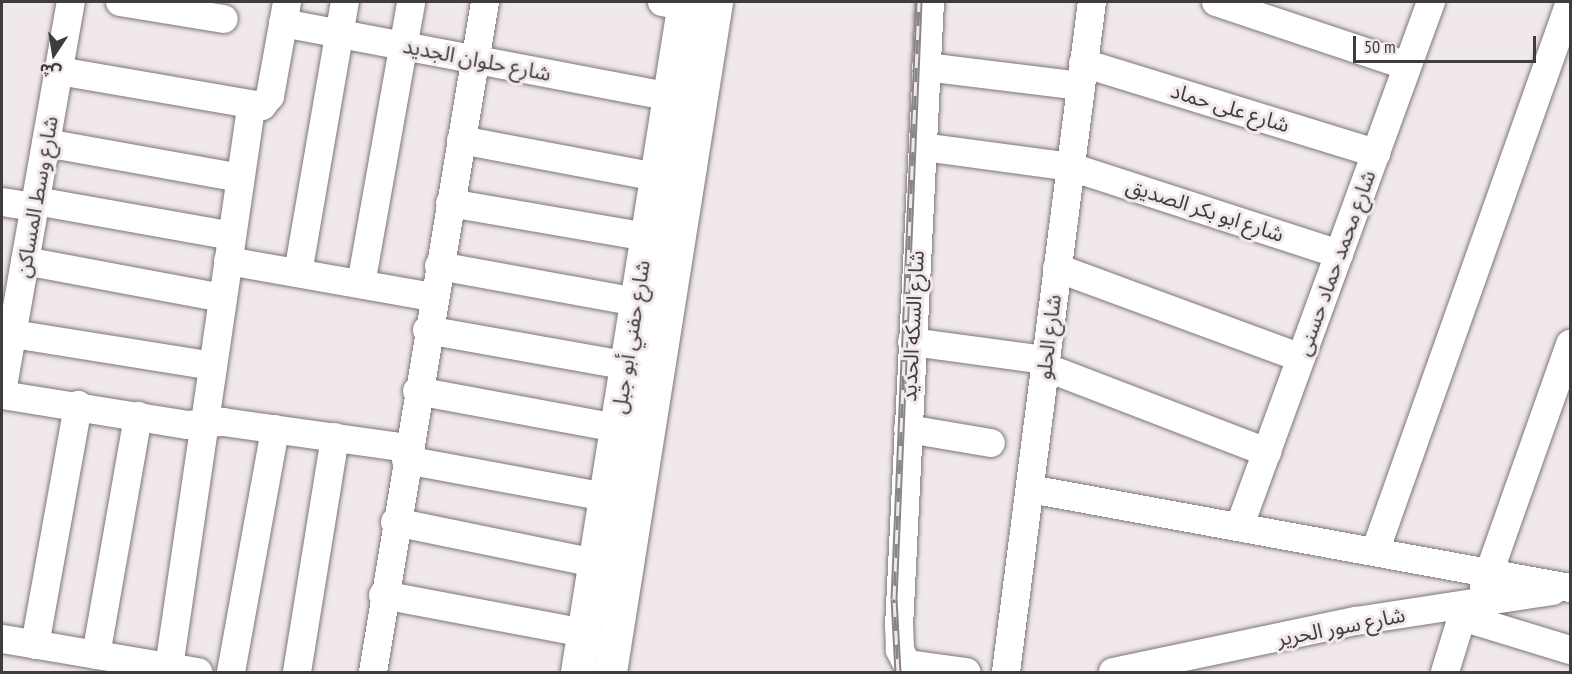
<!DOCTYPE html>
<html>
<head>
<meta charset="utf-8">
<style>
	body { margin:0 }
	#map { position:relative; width:1572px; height:674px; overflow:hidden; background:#f0e8ea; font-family:"PT Sans Narrow","Noto Sans Arabic",sans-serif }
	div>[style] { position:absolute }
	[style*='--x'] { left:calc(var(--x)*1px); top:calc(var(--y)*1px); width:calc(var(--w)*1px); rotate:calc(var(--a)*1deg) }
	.roads { filter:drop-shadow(0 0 2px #7d7677) drop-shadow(0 0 2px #7d7677) }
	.minor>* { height:28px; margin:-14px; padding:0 14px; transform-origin:14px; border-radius:14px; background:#fff }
	.tertiary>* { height:33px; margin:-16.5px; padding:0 16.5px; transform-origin:16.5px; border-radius:16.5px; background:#fff }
	.rail>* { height:7px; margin-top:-3.5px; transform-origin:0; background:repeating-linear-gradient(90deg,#f0e8ea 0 14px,#8a8586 0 28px); box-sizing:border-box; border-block:2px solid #8a8586 }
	span { translate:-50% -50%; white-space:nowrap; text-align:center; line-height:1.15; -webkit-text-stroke:6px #f0e8ea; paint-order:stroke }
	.street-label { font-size:21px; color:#3f3c3d }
	.frame { position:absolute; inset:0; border:3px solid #3f3c3d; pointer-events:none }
	.north { position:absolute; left:24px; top:24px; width:60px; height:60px; -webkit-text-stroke:4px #f0e8ea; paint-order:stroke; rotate:192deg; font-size:16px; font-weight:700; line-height:24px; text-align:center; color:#3f3c3d }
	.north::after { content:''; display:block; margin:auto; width:21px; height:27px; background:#3f3c3d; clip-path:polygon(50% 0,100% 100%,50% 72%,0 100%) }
	.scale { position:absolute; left:1353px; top:36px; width:183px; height:27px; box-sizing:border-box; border:3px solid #3f3c3d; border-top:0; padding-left:8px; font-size:18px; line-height:21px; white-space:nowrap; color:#3f3c3d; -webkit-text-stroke:4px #f0e8ea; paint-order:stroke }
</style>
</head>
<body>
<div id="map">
	<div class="roads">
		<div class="minor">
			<i style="--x:120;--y:2;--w:105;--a:9.3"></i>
			<i style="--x:662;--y:2;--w:21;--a:11"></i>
			<i style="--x:1216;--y:2;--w:201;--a:18.5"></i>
			<i style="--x:283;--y:23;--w:394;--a:10.8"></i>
			<i style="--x:1083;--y:63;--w:307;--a:17.1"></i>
			<i style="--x:926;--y:67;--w:156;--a:7"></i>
			<i style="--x:59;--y:71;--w:206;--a:9.8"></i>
			<i style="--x:262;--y:106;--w:13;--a:-51"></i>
			<i style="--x:270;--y:96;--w:96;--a:-79.7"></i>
			<i style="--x:461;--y:140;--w:199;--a:10.7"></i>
			<i style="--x:46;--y:143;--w:197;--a:10.2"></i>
			<i style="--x:923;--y:147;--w:149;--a:7.7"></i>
			<i style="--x:1071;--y:167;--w:282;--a:18"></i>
			<i style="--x:36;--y:201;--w:199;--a:10.1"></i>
			<i style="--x:2;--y:202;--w:33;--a:9"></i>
			<i style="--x:450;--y:203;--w:200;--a:9.8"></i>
			<i style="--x:25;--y:261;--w:201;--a:10.6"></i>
			<i style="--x:228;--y:261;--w:208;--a:10"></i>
			<i style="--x:439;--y:266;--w:201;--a:10.3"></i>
			<i style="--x:1057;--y:268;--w:260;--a:20.2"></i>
			<i style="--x:298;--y:273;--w:275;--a:-80.2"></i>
			<i style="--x:361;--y:284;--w:286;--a:-79.9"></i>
			<i style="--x:427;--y:330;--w:223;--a:10.1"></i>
			<i style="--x:13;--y:334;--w:202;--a:9.1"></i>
			<i style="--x:912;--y:342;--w:135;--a:7.7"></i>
			<i style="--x:1045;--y:367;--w:238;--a:21"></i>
			<i style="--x:417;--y:391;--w:203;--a:10.5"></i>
			<i style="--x:2;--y:392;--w:396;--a:-80"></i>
			<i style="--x:2;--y:395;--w:187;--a:9.2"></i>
			<i style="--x:187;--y:425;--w:36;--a:-5"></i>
			<i style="--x:223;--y:422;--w:187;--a:8"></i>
			<i style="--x:908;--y:429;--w:84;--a:9.6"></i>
			<i style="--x:406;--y:460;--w:203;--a:10.5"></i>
			<i style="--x:1030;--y:489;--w:549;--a:10.39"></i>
			<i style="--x:395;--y:522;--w:204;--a:11.6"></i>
			<i style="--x:1240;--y:525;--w:557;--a:-69.94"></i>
			<i style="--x:1376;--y:549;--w:580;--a:-70.47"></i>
			<i style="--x:1484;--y:587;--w:258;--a:-70.5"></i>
			<i style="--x:383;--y:595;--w:205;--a:10.7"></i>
			<i style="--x:1462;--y:617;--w:113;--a:17"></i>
			<i style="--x:2;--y:639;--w:199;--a:9.6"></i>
			<i style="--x:35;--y:645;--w:244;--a:-79.8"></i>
			<i style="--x:96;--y:655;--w:243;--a:-80"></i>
			<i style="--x:908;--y:664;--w:59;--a:7.9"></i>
			<i style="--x:169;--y:667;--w:565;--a:-81.65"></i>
			<i style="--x:231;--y:672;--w:247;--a:-79.7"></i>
			<i style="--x:297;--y:672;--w:238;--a:-80.8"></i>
			<i style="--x:373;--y:672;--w:679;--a:-80.51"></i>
			<i style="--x:911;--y:672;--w:25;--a:-117"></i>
			<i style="--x:900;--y:650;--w:23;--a:-92"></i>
			<i style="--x:899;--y:627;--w:626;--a:-87.16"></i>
			<i style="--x:1006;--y:672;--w:675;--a:-82.69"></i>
			<i style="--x:1113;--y:672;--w:248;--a:-11.9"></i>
			<i style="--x:1356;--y:621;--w:199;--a:-8.7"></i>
			<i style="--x:1445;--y:672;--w:68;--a:-72.9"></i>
		</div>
		<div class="tertiary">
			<i style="--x:577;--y:672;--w:678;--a:-80.93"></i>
			<i style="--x:610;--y:672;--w:678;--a:-81.01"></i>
		</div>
	</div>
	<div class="rail">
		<i style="--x:898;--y:672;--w:73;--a:-93.1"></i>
		<i style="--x:894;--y:599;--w:598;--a:-87.6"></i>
	</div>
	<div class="street-label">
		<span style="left:477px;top:60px;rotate:11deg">شارع حلوان الجديد</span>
		<span style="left:1230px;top:108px;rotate:17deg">شارع على حماد</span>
		<span style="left:37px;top:197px;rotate:-80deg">شارع وسط المساكن</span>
		<span style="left:1205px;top:210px;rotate:18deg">شارع ابو بكر الصديق</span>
		<span style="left:1336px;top:263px;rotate:-70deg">شارع محمد حماد حسنى</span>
		<span style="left:913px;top:326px;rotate:-87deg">شارع السكه الحديد</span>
		<span style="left:631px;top:337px;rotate:-81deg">شارع حفني أبو جبل</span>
		<span style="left:1049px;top:337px;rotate:-83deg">شارع الحلو</span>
		<span style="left:1341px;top:627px;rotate:-11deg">شارع سور الحرير</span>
	</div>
	<div class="frame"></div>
	<div class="north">ش</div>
	<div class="scale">50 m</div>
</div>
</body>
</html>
